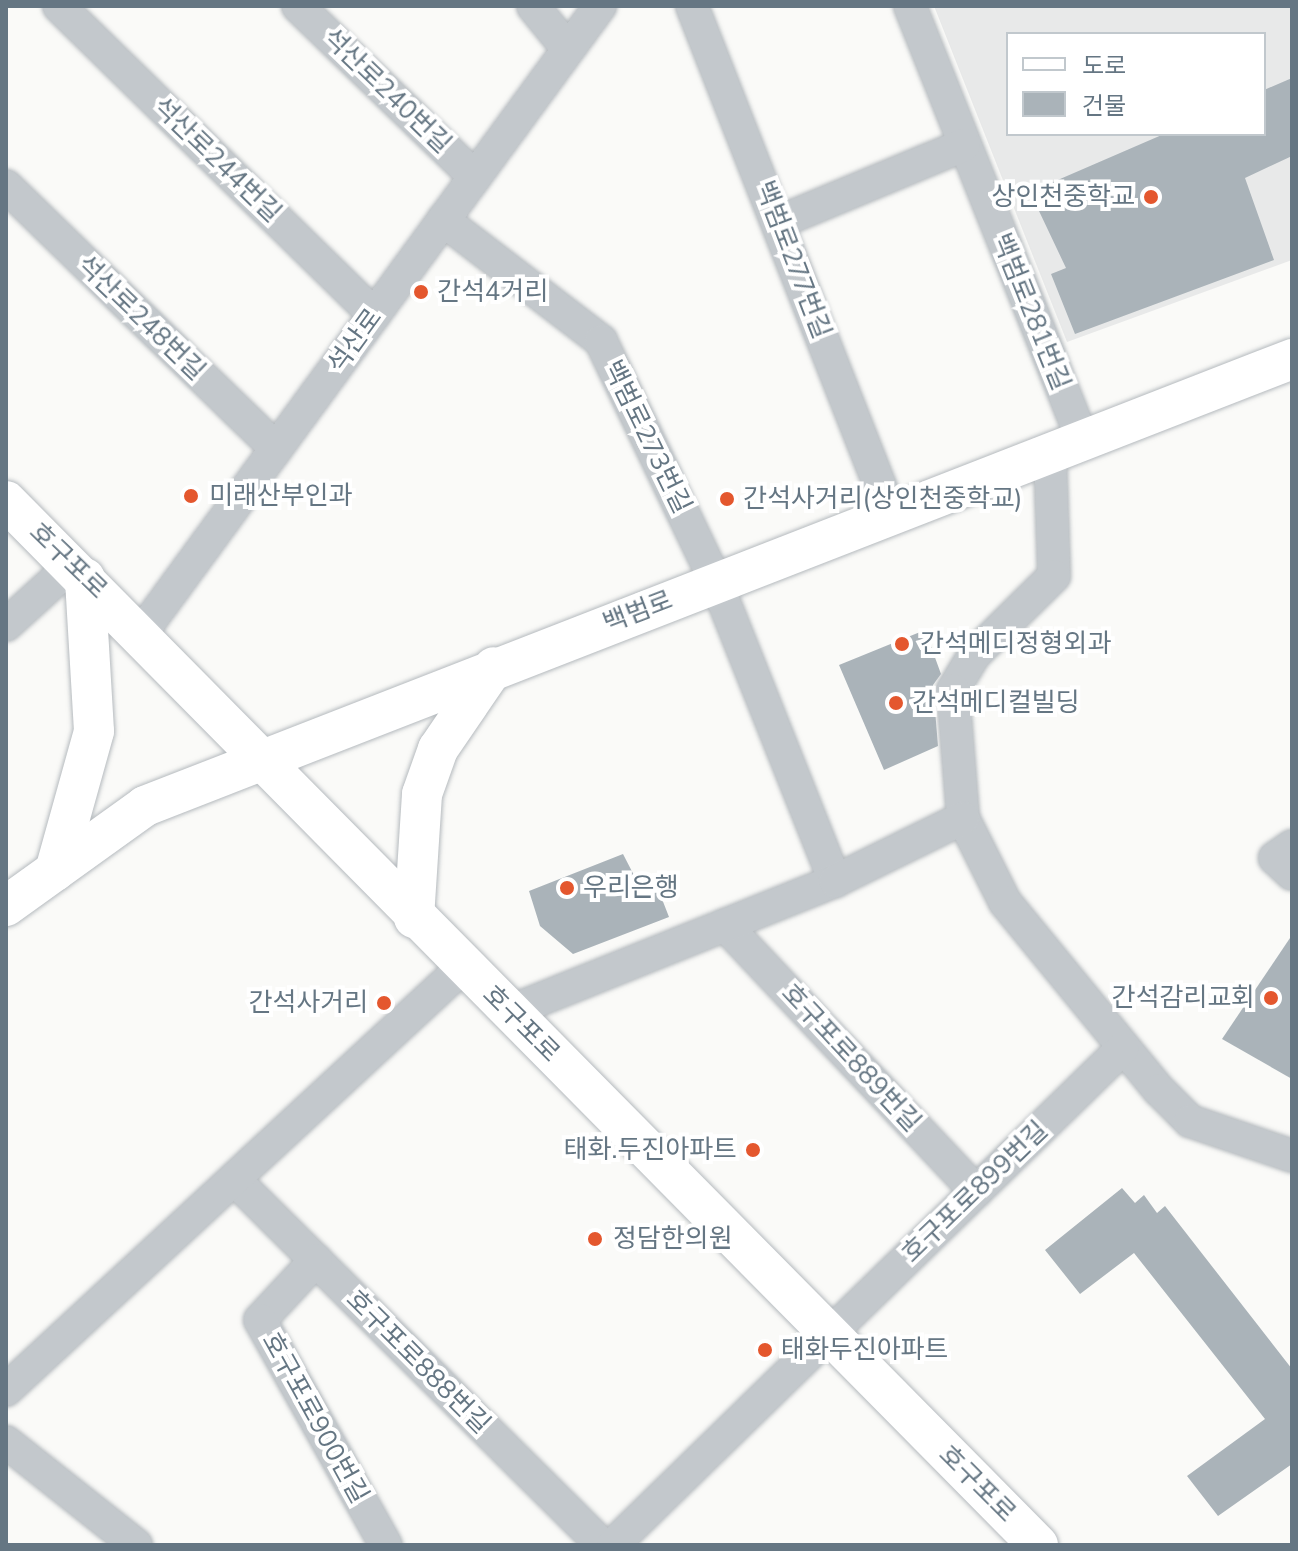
<!DOCTYPE html>
<html>
<head>
<meta charset="utf-8">
<style>
	body { margin:0 }
	#map { position:relative; width:1298px; height:1551px; overflow:hidden; background:#fafaf8; font-family:"Nunito Sans","Noto Sans KR",sans-serif }
	div>[style] { position:absolute }
	[style*='--x'] { left:calc(var(--x)*1px); top:calc(var(--y)*1px); width:calc(var(--w)*1px); rotate:calc(var(--a)*1deg) }
	.built>* { inset:0; background:#e8e9e9 }
	.building>* { inset:0; background:#aab3b9 }
	.roads { filter:drop-shadow(0 0 2px #b5babe) drop-shadow(0 0 2px #b5babe) }
	.minor>* { height:32px; margin:-16px; padding:0 16px; transform-origin:16px; border-radius:16px; background:#c3c8cc }
	.major>* { height:40px; margin:-20px; padding:0 20px; transform-origin:20px; border-radius:20px; background:#fff }
	.dots>* { width:22px; height:22px; translate:-50% -50%; box-sizing:border-box; border:4px solid #fff; border-radius:50% }
	span { translate:-50% -50%; white-space:nowrap; text-align:center; line-height:1.15; -webkit-text-stroke:8px #fff; paint-order:stroke }
	.street-label { font-size:26px; color:#657683 }
	.poi-label { font-size:26px; color:#657683 }
	.right { translate:-100% -50%; text-align:right }
	.left { translate:0 -50%; text-align:left }
	.frame { position:absolute; inset:0; border:8px solid #657683; pointer-events:none }
	.legend { position:absolute; left:1006px; top:32px; width:260px; height:104px; box-sizing:border-box; background:#fff; border:2px solid #c1c8cd; margin:0; padding:10px 14px; list-style:none; font-size:24px; color:#657683 }
	.legend li { display:flex; align-items:center; gap:16px; height:40px }
	.legend b { width:40px; border:2px solid #c1c8cd }
</style>
</head>
<body>
<div id="map">
	<div class="built">
		<i style="clip-path:polygon(evenodd,934px 6px,1292px 6px,1292px 260px,1067px 342px,934px 6px,1008px 34px,1264px 34px,1264px 134px,1008px 134px,1008px 34px)"></i>
	</div>
	<div class="building">
		<i style="clip-path:polygon(1292px 78px,1292px 156px,1245px 178px,1274px 260px,1075px 334px,1051px 274px,1066px 268px,1030px 192px,1164px 134px,1264px 134px,1264px 90px)"></i>
		<i style="clip-path:polygon(925px 630px,941px 674px,933px 685px,938px 746px,884px 770px,839px 665px)"></i>
		<i style="clip-path:polygon(623px 854px,639px 885px,655px 881px,669px 917px,573px 954px,540px 926px,529px 891px)"></i>
		<i style="clip-path:polygon(1292px 935px,1292px 1079px,1222px 1039px)"></i>
		<i style="clip-path:polygon(1122px 1188px,1135px 1203px,1144px 1195px,1157px 1213px,1165px 1206px,1292px 1369px,1292px 1464px,1218px 1516px,1187px 1476px,1265px 1419px,1134px 1253px,1080px 1294px,1045px 1250px)"></i>
	</div>
	<div class="roads">
		<div class="minor">
			<i style="--x:59;--y:6;--w:441;--a:44.4"></i>
			<i style="--x:298;--y:6;--w:246;--a:44"></i>
			<i style="--x:533;--y:6;--w:55;--a:50.9"></i>
			<i style="--x:692;--y:6;--w:546;--a:68.61"></i>
			<i style="--x:910;--y:6;--w:467;--a:68.3"></i>
			<i style="--x:6;--y:186;--w:377;--a:44.2"></i>
			<i style="--x:443;--y:220;--w:199;--a:37.4"></i>
			<i style="--x:601;--y:341;--w:267;--a:64.5"></i>
			<i style="--x:716;--y:582;--w:322;--a:68.3"></i>
			<i style="--x:779;--y:222;--w:200;--a:-22.6"></i>
			<i style="--x:1050;--y:453;--w:123;--a:88.1"></i>
			<i style="--x:1054;--y:576;--w:112;--a:135.4"></i>
			<i style="--x:974;--y:655;--w:41;--a:121"></i>
			<i style="--x:953;--y:690;--w:128;--a:85.5"></i>
			<i style="--x:963;--y:818;--w:94;--a:63.4"></i>
			<i style="--x:1005;--y:902;--w:243;--a:50.7"></i>
			<i style="--x:1159;--y:1090;--w:44;--a:45"></i>
			<i style="--x:1190;--y:1121;--w:108;--a:18.9"></i>
			<i style="--x:6;--y:625;--w:89;--a:-42.3"></i>
			<i style="--x:142;--y:632;--w:776;--a:-53.81"></i>
			<i style="--x:1292;--y:846;--w:21;--a:145"></i>
			<i style="--x:1275;--y:858;--w:23;--a:43"></i>
			<i style="--x:725;--y:925;--w:366;--a:46.7"></i>
			<i style="--x:509;--y:1012;--w:351;--a:-21.9"></i>
			<i style="--x:835;--y:881;--w:143;--a:-26.2"></i>
			<i style="--x:234;--y:1179;--w:519;--a:44.84"></i>
			<i style="--x:316;--y:1260;--w:82;--a:133"></i>
			<i style="--x:260;--y:1320;--w:258;--a:60.8"></i>
			<i style="--x:6;--y:1390;--w:623;--a:-42.79"></i>
			<i style="--x:6;--y:1442;--w:166;--a:38.4"></i>
			<i style="--x:613;--y:1545;--w:711;--a:-44.26"></i>
		</div>
		<div class="major">
			<i style="--x:6;--y:501;--w:1468;--a:45.33"></i>
			<i style="--x:55;--y:871;--w:145;--a:-74.4"></i>
			<i style="--x:94;--y:731;--w:153;--a:-93.4"></i>
			<i style="--x:6;--y:906;--w:171;--a:-35.7"></i>
			<i style="--x:145;--y:806;--w:1231;--a:-21.29"></i>
			<i style="--x:414;--y:918;--w:124;--a:-86.3"></i>
			<i style="--x:422;--y:794;--w:48;--a:-70.4"></i>
			<i style="--x:438;--y:749;--w:99;--a:-55.7"></i>
		</div>
	</div>
	<div class="dots">
		<i style="left:1151px;top:197px;background:#e4572e"></i>
		<i style="left:421px;top:292px;background:#e4572e"></i>
		<i style="left:191px;top:496px;background:#e4572e"></i>
		<i style="left:727px;top:499px;background:#e4572e"></i>
		<i style="left:902px;top:644px;background:#e4572e"></i>
		<i style="left:896px;top:703px;background:#e4572e"></i>
		<i style="left:567px;top:888px;background:#e4572e"></i>
		<i style="left:1271px;top:998px;background:#e4572e"></i>
		<i style="left:384px;top:1003px;background:#e4572e"></i>
		<i style="left:753px;top:1150px;background:#e4572e"></i>
		<i style="left:595px;top:1239px;background:#e4572e"></i>
		<i style="left:765px;top:1350px;background:#e4572e"></i>
	</div>
	<div class="street-label">
		<span style="left:387px;top:91px;rotate:44deg">석산로240번길</span>
		<span style="left:217px;top:160px;rotate:44deg">석산로244번길</span>
		<span style="left:793px;top:260px;rotate:69deg">백범로277번길</span>
		<span style="left:1031px;top:312px;rotate:68deg">백범로281번길</span>
		<span style="left:141px;top:318px;rotate:44deg">석산로248번길</span>
		<span style="left:355px;top:341px;rotate:-54deg">석산로</span>
		<span style="left:647px;top:437px;rotate:64deg">백범로273번길</span>
		<span style="left:68px;top:561px;rotate:44deg">호구포로</span>
		<span style="left:638px;top:612px;rotate:-21deg">백범로</span>
		<span style="left:521px;top:1024px;rotate:45deg">호구포로</span>
		<span style="left:851px;top:1058px;rotate:47deg">호구포로889번길</span>
		<span style="left:975px;top:1192px;rotate:-44deg">호구포로899번길</span>
		<span style="left:418px;top:1362px;rotate:45deg">호구포로888번길</span>
		<span style="left:315px;top:1418px;rotate:61deg">호구포로900번길</span>
		<span style="left:977px;top:1484px;rotate:45deg">호구포로</span>
	</div>
	<div class="poi-label">
		<span class="right" style="left:1135px;top:197px">상인천중학교</span>
		<span class="left" style="left:437px;top:292px">간석4거리</span>
		<span class="left" style="left:209px;top:496px">미래산부인과</span>
		<span class="left" style="left:743px;top:499px">간석사거리(상인천중학교)</span>
		<span class="left" style="left:920px;top:644px">간석메디정형외과</span>
		<span class="left" style="left:912px;top:703px">간석메디컬빌딩</span>
		<span class="left" style="left:583px;top:888px">우리은행</span>
		<span class="right" style="left:1255px;top:998px">간석감리교회</span>
		<span class="right" style="left:368px;top:1003px">간석사거리</span>
		<span class="right" style="left:737px;top:1150px">태화.두진아파트</span>
		<span class="left" style="left:613px;top:1239px">정담한의원</span>
		<span class="left" style="left:781px;top:1350px">태화두진아파트</span>
	</div>
	<div class="frame"></div>
	<ul class="legend">
	<li><b style="height:10px;background:#fff"></b>도로</li>
	<li><b style="height:22px;background:#aab3b9"></b>건물</li>
	</ul>
</div>
</body>
</html>
